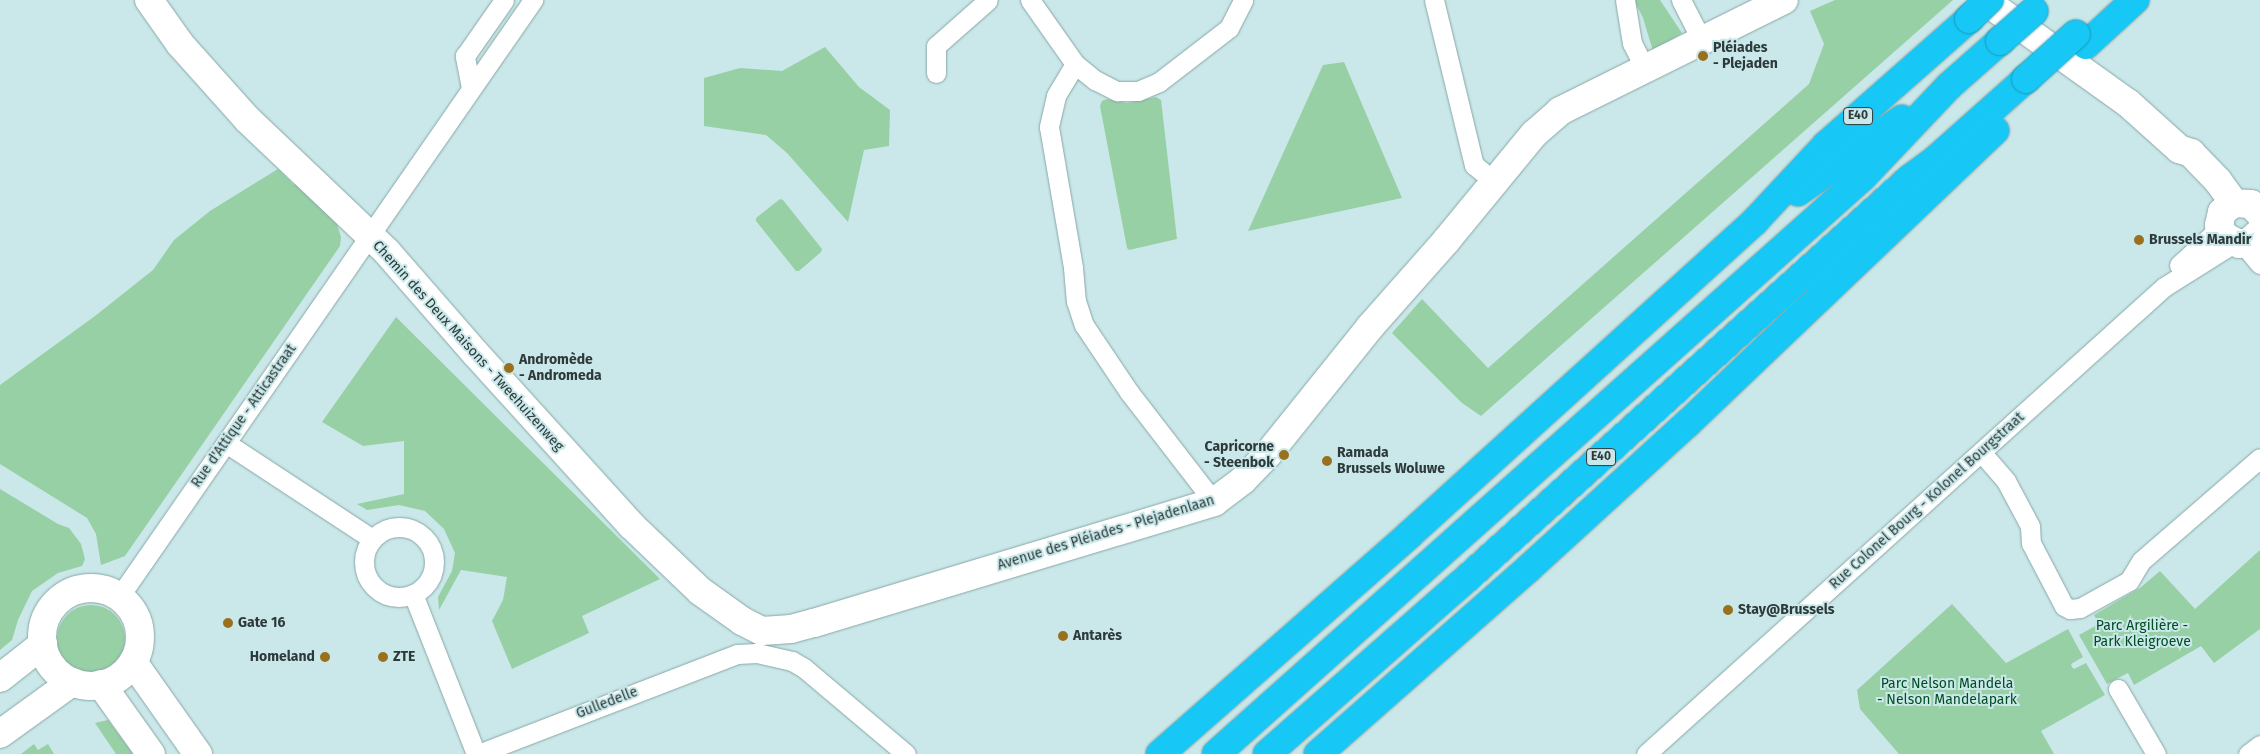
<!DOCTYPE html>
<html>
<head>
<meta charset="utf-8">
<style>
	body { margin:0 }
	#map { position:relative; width:2260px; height:754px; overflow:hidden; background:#cae8e9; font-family:"Fira Sans",sans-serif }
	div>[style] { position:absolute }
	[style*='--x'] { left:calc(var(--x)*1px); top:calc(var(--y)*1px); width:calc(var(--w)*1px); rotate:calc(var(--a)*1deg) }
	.green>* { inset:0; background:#97d0a5 }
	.round { border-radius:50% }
	.roads { filter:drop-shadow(0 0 1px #89a6a7) drop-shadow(0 0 1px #89a6a7) }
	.street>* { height:19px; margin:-9.5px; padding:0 9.5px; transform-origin:9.5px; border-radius:9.5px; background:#fff }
	.street>.ring { margin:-9.5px; padding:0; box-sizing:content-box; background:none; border:19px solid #fff; border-radius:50% }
	.secondary>* { height:28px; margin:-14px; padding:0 14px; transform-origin:14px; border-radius:14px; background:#fff }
	.secondary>.ring { margin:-14px; padding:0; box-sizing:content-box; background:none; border:28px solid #fff; border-radius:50% }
	.highway>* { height:28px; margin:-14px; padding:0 14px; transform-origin:14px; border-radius:14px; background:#17c8f6 }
	.bridges { filter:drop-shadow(0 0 1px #1f96b4) drop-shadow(0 0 1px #1f96b4) }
	.highway-bridge>* { height:28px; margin:-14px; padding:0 14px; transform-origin:14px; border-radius:14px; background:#17c8f6 }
	.dots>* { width:14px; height:14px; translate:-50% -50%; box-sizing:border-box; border:2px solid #cae8e9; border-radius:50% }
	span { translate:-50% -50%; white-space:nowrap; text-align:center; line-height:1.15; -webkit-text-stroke:4px #cae8e9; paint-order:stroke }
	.shield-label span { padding:1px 4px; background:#cae8e9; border:1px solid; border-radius:4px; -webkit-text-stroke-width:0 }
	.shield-label { font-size:12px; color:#2d393a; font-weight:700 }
	.poi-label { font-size:14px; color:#2d393a; font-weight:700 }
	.left { translate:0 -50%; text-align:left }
	.right { translate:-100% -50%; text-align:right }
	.street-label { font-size:14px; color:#2d393a }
	.park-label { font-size:14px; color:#004d22 }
</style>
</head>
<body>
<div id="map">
	<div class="green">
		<i style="clip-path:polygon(1634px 0,1660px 0,1682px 33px,1653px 51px,1643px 18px)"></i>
		<i style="clip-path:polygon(1835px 0,1953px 0,1481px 416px,1462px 403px,1392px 333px,1422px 299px,1488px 368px,1809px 84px,1824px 44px,1810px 11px)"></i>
		<i style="clip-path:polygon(825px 47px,859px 87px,890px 110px,889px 146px,864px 150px,848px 222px,787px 153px,766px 135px,704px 126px,704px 78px,740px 68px,782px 71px)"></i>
		<i style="clip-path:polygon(1344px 62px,1402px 198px,1248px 231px,1323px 65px)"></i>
		<i style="clip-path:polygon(1156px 97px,1161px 100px,1177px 239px,1129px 250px,1127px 248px,1100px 106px,1102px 101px,1107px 99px,1127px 103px)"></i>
		<i style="clip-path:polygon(278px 169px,294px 185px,297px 183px,337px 224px,341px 237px,340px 246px,125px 556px,101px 565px,96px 534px,87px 518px,0 464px,0 385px,95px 316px,153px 270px,174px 240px,210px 211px)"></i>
		<i style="clip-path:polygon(780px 199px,783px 200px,822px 249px,821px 252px,799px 271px,796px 271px,756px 221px,756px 218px)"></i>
		<i style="clip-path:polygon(396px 317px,660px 579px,582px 616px,589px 633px,512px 669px,492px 621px,503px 600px,507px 577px,461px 570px,439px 610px,438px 597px,452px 571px,455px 553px,444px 529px,425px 511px,399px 505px,367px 510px,357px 504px,404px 494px,404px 441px,363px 446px,322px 422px)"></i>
		<i style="clip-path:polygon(0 489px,58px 524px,69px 528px,81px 544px,85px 559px,82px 566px,58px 573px,32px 591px,18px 620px,12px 640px,0 650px)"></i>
		<i style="clip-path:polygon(2260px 550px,2260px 629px,2214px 663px,2201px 646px,2134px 685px,2128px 673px,2107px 684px,2079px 635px,2099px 624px,2094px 615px,2140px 588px,2160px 571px,2195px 609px)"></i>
		<i style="clip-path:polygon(1952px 604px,2006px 663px,2068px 629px,2083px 657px,2071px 664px,2072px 667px,2074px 669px,2086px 663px,2105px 695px,2041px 731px,2054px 754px,1899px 754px,1860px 709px,1857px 690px)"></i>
		<i class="round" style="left:57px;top:605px;width:68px;height:68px"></i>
		<i style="clip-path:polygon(108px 720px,133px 754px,116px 754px,95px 723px)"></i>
		<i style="clip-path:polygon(34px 744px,38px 750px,48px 744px,54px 754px,21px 754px)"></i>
	</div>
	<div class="roads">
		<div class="street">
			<i style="--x:1030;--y:0;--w:78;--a:54.9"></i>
			<i style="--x:1075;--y:64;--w:26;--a:39"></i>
			<i style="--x:1095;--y:80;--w:25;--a:27"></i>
			<i style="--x:1117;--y:91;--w:21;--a:0"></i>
			<i style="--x:1138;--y:91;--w:23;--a:-23"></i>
			<i style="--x:1159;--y:82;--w:88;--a:-37.6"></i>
			<i style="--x:1229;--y:28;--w:31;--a:-63"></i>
			<i style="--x:1434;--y:0;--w:170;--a:76.4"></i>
			<i style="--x:1474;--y:165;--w:26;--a:39"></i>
			<i style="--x:1625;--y:0;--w:44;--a:80.8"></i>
			<i style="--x:1632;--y:43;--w:29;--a:63"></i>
			<i style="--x:1681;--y:0;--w:46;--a:62.9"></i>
			<i style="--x:1075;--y:64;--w:37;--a:121"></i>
			<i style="--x:1056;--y:96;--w:32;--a:103"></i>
			<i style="--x:1049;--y:127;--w:143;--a:80.3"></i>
			<i style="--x:1073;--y:268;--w:33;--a:85"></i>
			<i style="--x:1076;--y:301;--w:25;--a:72"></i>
			<i style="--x:1084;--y:325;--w:81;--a:56.1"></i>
			<i style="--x:1129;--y:392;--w:139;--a:52.3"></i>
			<i style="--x:936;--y:73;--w:27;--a:-90"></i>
			<i style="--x:936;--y:46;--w:69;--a:-41.5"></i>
			<i style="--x:471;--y:88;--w:33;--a:-101"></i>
			<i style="--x:465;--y:56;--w:68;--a:-55.1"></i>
			<i style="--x:2243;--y:244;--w:26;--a:50"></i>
			<i style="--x:2179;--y:265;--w:45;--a:-42.3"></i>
			<i style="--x:2212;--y:235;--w:12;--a:-55"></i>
			<i style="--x:226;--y:443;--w:175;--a:33.3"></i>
			<i style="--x:1981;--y:452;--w:38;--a:49"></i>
			<i style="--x:2006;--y:481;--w:51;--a:61.9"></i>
			<i style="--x:2030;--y:526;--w:17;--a:87"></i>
			<i style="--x:2031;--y:543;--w:71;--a:62.4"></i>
			<i style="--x:2064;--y:606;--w:7;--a:27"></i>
			<i style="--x:2070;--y:609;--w:10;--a:-6"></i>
			<i style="--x:2080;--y:608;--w:56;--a:-28.9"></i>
			<i style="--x:2129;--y:581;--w:23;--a:-59"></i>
			<i style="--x:2141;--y:561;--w:157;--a:-40.9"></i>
			<i class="ring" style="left:364px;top:527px;width:51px;height:51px"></i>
			<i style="--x:413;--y:594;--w:172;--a:68.5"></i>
			<i style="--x:119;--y:597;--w:727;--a:-55.26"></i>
			<i style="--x:2118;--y:689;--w:75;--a:59.7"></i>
			<i style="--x:478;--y:754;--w:278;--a:-21.1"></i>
			<i style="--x:737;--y:654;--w:20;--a:-3"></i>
			<i style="--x:757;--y:653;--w:36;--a:13"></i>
			<i style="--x:792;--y:661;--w:14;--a:30"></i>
			<i style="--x:804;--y:668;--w:133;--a:40.1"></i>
			<i style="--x:1646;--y:754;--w:697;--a:-42.04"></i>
			<i style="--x:2164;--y:287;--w:83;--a:-32.2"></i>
			<i style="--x:2248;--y:754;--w:15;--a:-37"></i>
		</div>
		<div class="secondary">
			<i style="--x:149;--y:0;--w:54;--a:54.8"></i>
			<i style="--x:180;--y:44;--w:101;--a:48.2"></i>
			<i style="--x:247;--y:119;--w:193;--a:43.5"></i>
			<i style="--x:387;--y:252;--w:135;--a:48.9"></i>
			<i style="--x:476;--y:354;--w:231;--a:47.8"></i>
			<i style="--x:631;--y:525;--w:95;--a:43.7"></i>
			<i style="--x:700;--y:591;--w:52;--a:35.5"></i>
			<i style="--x:742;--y:621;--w:22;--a:27"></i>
			<i style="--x:762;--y:631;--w:29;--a:-4"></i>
			<i style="--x:791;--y:629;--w:24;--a:-15"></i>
			<i style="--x:814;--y:623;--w:418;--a:-16.8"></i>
			<i style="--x:1214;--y:502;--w:36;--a:-37"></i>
			<i style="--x:1243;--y:480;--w:36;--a:-46"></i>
			<i style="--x:1268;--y:454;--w:163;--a:-51.2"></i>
			<i style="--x:1370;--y:327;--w:115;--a:-48.5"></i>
			<i style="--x:1446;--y:241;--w:139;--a:-50.6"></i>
			<i style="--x:1534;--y:134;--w:35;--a:-41"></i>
			<i style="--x:1560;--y:111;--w:250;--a:-26.4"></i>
			<i style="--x:1984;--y:0;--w:177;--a:35.6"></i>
			<i style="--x:2128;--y:103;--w:69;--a:42"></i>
			<i style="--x:2179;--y:149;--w:13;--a:18"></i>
			<i style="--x:2191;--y:153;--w:39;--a:46"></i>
			<i style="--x:2218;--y:181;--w:27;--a:54"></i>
			<i style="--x:2260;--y:214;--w:13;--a:-132"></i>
			<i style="--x:2251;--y:204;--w:17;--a:-177"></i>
			<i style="--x:2234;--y:203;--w:15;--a:143"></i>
			<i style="--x:2222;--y:212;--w:13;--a:103"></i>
			<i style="--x:2219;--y:225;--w:12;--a:66"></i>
			<i style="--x:2224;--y:236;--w:17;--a:28"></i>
			<i style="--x:2239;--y:244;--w:10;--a:-11"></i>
			<i style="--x:2249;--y:242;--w:15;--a:-42"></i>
			<i class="ring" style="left:42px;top:588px;width:70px;height:70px"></i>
			<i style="--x:133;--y:662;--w:113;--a:54.8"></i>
			<i style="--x:0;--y:678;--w:55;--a:-38.3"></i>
			<i style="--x:101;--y:684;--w:86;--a:54.5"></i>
			<i style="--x:0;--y:734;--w:89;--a:-35.8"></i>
		</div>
		<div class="highway">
			<i style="--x:2086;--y:45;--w:67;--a:-42.6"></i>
			<i style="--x:1798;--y:192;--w:127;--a:-35.1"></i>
			<i style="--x:1160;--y:754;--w:332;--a:-41.3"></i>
			<i style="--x:1409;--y:535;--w:467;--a:-42.2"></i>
			<i style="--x:1755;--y:221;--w:104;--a:-46.9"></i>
			<i style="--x:1826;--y:145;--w:191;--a:-41.4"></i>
			<i style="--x:1216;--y:754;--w:867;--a:-41.73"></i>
			<i style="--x:1863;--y:177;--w:125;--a:-46.6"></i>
			<i style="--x:1949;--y:86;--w:68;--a:-41.4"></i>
			<i style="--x:1267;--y:754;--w:261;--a:-41.3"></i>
			<i style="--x:1463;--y:582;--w:601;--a:-42.1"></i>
			<i style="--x:1909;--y:179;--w:32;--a:-36"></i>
			<i style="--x:1935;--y:160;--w:122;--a:-41.7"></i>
			<i style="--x:1318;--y:754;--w:281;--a:-41.4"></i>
			<i style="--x:1529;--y:568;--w:215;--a:-42.4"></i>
			<i style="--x:1688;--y:423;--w:424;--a:-43.6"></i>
		</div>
	</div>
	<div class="bridges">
		<div class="highway-bridge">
			<i style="--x:1969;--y:19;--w:28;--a:-44"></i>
			<i style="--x:2000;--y:41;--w:45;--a:-41.4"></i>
			<i style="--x:2026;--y:79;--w:67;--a:-42"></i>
		</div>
	</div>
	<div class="dots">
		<i style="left:1703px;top:56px;background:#99701d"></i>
		<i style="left:2139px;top:240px;background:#99701d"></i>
		<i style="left:509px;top:368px;background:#99701d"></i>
		<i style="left:1284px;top:455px;background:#99701d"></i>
		<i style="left:1327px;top:461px;background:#99701d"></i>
		<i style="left:1728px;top:610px;background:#99701d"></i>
		<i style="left:228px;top:623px;background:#99701d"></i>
		<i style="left:1063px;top:636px;background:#99701d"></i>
		<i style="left:325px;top:657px;background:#99701d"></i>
		<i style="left:383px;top:657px;background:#99701d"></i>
	</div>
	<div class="shield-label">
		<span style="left:1858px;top:116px">E40</span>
		<span style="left:1601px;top:457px">E40</span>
	</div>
	<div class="poi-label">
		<span class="left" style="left:1713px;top:56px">Pléiades<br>- Plejaden</span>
		<span class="left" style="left:2149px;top:240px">Brussels Mandir</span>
		<span class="left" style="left:519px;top:368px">Andromède<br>- Andromeda</span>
		<span class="right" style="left:1274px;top:455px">Capricorne<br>- Steenbok</span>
		<span class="left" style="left:1337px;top:461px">Ramada<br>Brussels Woluwe</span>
		<span class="left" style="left:1738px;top:610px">Stay@Brussels</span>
		<span class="left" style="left:238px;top:623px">Gate 16</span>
		<span class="left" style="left:1073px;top:636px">Antarès</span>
		<span class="right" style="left:315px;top:657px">Homeland</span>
		<span class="left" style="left:393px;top:657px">ZTE</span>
	</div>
	<div class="street-label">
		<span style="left:468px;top:346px;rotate:48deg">Chemin des Deux Maisons - Tweehuizenweg</span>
		<span style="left:244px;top:416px;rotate:-55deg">Rue d'Attique - Atticastraat</span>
		<span style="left:1927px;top:501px;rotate:-42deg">Rue Colonel Bourg - Kolonel Bourgstraat</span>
		<span style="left:1106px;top:533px;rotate:-17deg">Avenue des Pléiades - Plejadenlaan</span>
		<span style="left:607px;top:703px;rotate:-21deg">Gulledelle</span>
	</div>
	<div class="park-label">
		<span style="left:2142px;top:634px">Parc Argilière -<br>Park Kleigroeve</span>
		<span style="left:1947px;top:692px">Parc Nelson Mandela<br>- Nelson Mandelapark</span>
	</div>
</div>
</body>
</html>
